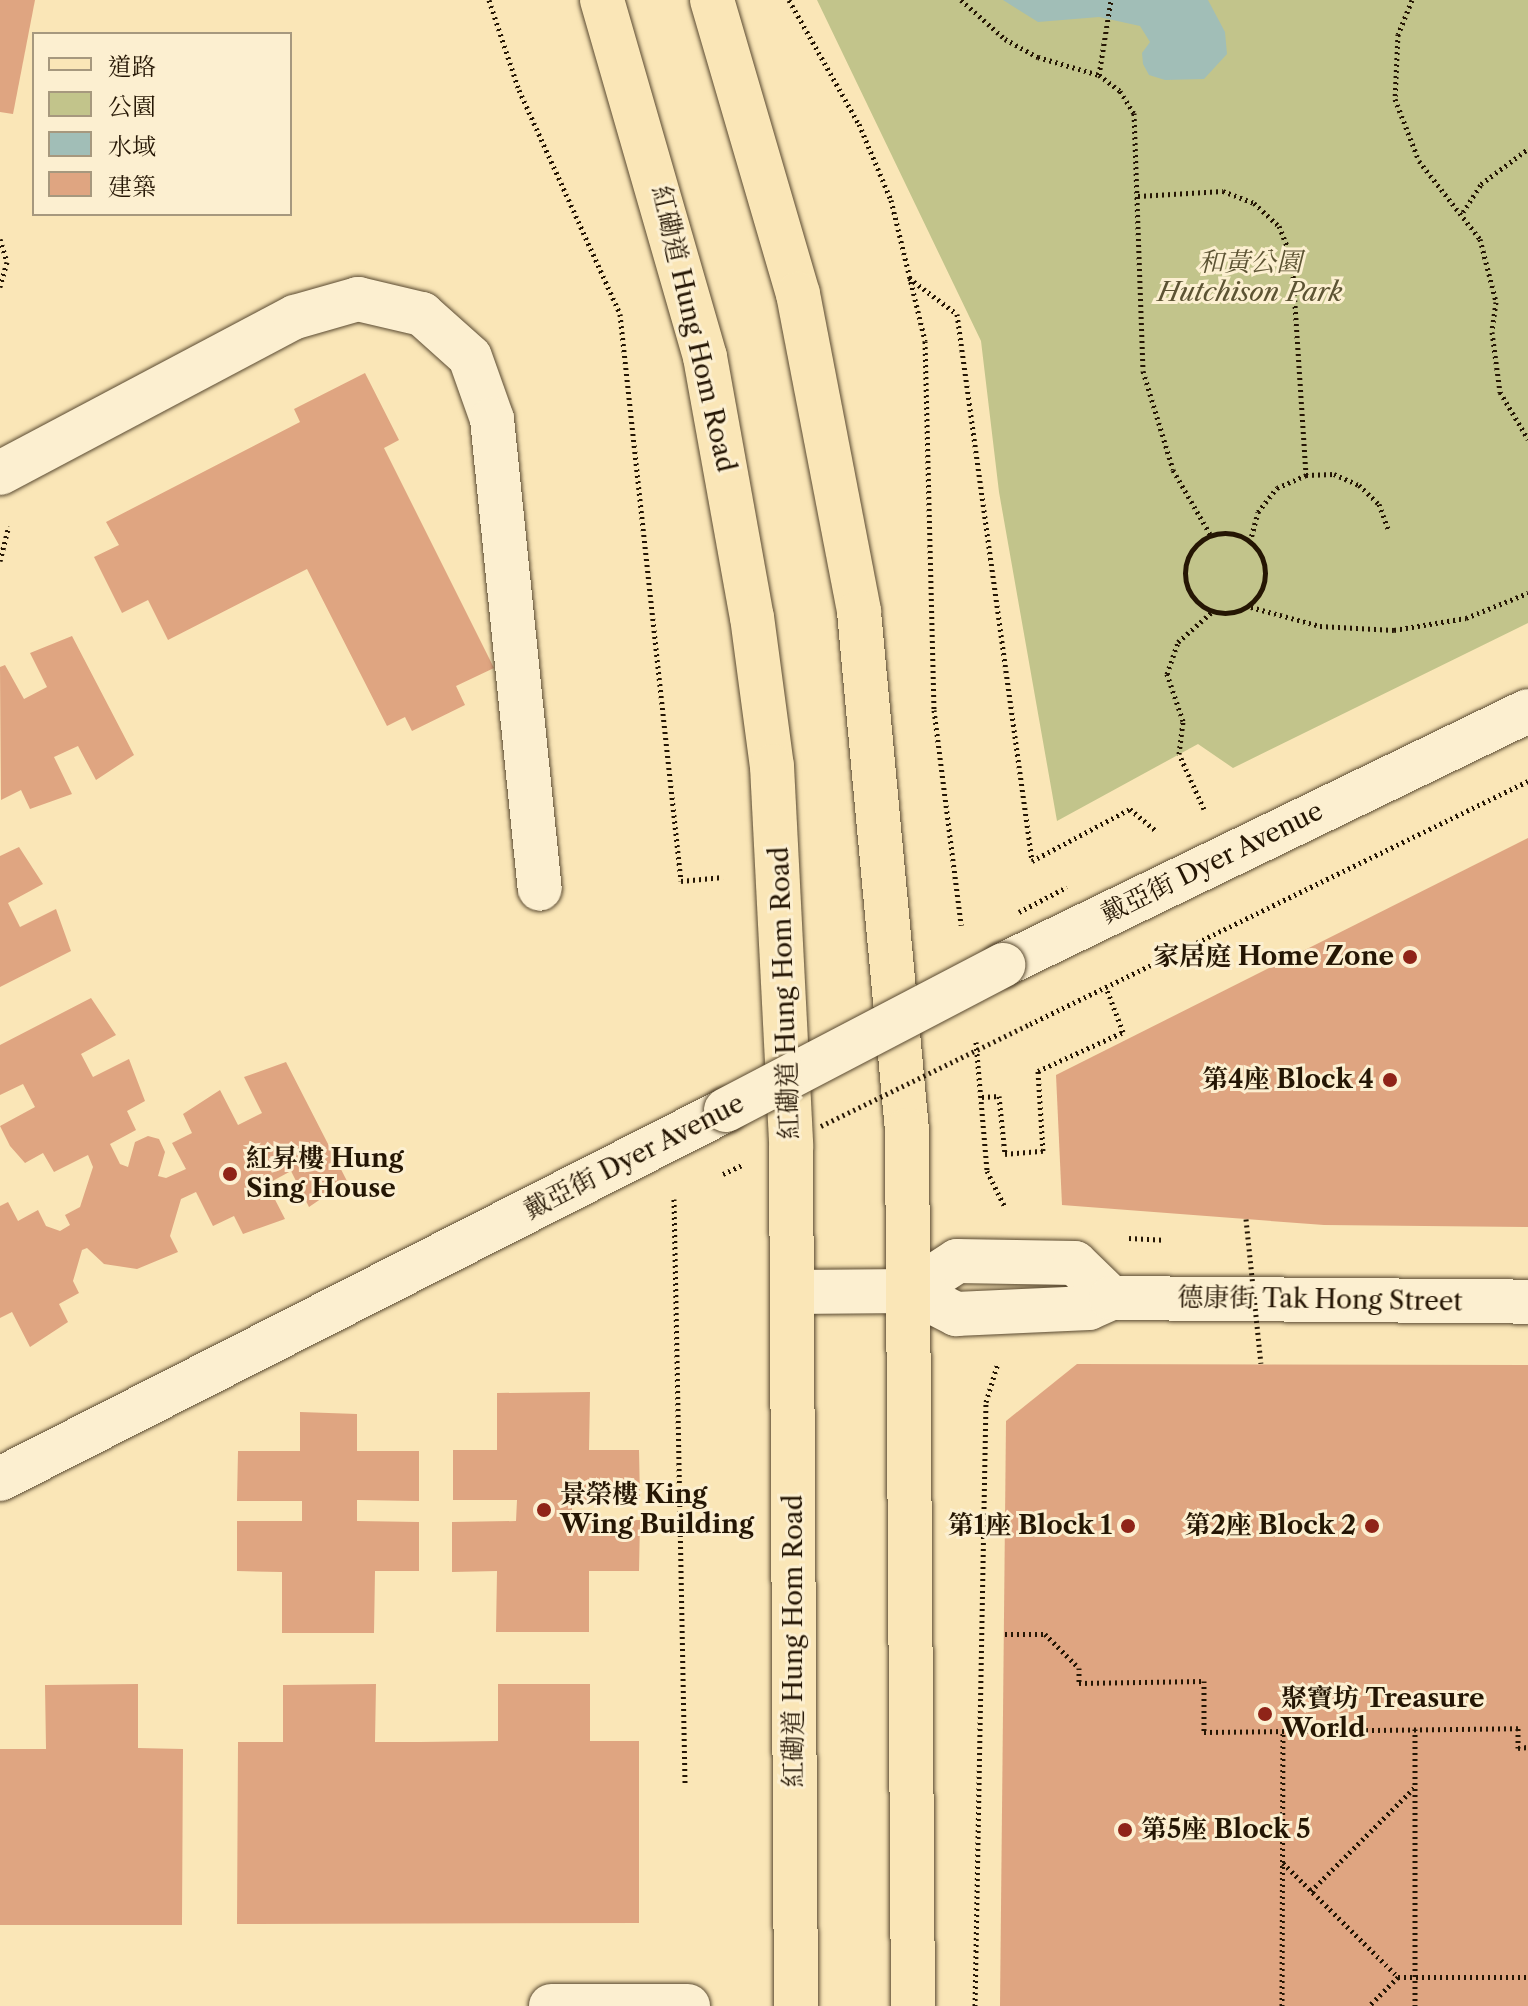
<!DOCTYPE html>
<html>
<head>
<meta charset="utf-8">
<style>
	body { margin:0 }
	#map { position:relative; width:1528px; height:2006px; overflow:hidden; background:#fae6b7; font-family:"Libre Caslon Text","Noto Serif TC",serif }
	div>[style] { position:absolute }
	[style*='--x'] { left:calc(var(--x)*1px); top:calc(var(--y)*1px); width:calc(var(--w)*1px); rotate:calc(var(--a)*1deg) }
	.green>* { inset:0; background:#c2c48b }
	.water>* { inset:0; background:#a1beb7 }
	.building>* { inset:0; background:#dfa581 }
	.path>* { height:5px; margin-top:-2.5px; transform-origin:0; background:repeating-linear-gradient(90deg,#251604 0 2px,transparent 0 6px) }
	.path>.ring { margin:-2.5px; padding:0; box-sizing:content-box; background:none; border:5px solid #251604; border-radius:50% }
	.roads { filter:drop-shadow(0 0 2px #5a4a31) drop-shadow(0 0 2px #5a4a31) }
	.minor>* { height:44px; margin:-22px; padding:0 22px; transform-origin:22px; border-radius:22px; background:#fcefd0 }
	.major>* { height:44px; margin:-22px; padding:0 22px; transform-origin:22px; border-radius:22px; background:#fae6b7 }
	.path-bridge>* { height:5px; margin-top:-2.5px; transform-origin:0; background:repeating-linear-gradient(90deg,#251604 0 2px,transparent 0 6px) }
	.bridges { filter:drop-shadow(0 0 2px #5a4a31) drop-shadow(0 0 2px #5a4a31) }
	.minor-bridge>* { height:44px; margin:-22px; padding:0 22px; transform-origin:22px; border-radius:22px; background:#fcefd0 }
	.dots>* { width:22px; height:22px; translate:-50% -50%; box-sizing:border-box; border:4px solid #fcefd0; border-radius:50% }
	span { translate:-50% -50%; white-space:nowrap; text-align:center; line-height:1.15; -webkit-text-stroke:6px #fcefd0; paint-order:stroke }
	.park-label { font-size:26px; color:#5c5333; font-style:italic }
	.street-label { font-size:26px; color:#251604 }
	.poi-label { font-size:26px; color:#251604; font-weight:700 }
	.right { translate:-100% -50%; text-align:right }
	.left { translate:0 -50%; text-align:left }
	.legend { position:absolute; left:32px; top:32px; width:260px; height:184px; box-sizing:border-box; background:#fcefd0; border:2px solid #a6987e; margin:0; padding:10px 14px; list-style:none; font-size:24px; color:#251604 }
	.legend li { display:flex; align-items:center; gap:16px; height:40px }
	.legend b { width:40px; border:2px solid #a6987e }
</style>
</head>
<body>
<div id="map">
	<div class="green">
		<i style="clip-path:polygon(817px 0,1528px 0,1528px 623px,1233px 768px,1198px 744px,1057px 821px,999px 492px,981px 341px)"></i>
	</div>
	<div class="water">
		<i style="clip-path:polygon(1003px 0,1208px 0,1225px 32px,1227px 54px,1204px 79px,1165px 80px,1149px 75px,1143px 64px,1142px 53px,1150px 42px,1140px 26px,1099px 17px,1038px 22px)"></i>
	</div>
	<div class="building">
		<i style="clip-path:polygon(0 0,35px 0,13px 114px,0 112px)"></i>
		<i style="clip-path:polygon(365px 373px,399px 440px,384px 448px,494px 668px,456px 686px,465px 705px,412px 731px,405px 717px,387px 726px,307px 569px,168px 640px,148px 600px,122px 613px,94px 557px,119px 545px,106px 522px,300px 422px,294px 409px)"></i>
		<i style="clip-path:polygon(72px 636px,134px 755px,96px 780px,78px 746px,54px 757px,72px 794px,30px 809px,21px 790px,1px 800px,0 667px,5px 665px,24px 699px,47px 687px,30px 653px)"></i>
		<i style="clip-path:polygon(1528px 838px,1528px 1227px,1324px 1225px,1062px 1205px,1056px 1075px)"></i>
		<i style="clip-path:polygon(19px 847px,43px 884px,8px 903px,20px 927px,56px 909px,71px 951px,0 987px,0 856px)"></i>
		<i style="clip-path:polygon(91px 998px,116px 1035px,81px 1054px,93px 1077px,129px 1059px,145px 1101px,127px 1111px,136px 1130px,110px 1144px,120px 1164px,128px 1167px,135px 1142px,148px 1136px,159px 1139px,165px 1152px,158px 1176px,166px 1178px,186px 1169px,172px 1143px,192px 1133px,183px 1114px,220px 1090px,238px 1125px,262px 1113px,244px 1077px,286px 1062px,347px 1181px,309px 1207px,291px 1171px,267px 1184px,285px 1219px,243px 1234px,234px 1216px,213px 1226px,196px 1192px,181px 1199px,170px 1236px,178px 1252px,137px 1269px,104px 1264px,87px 1248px,82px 1250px,73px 1281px,79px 1293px,59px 1304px,68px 1322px,30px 1347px,12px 1312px,0 1318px,0 1206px,8px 1202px,18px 1221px,38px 1210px,46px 1226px,60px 1231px,70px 1225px,65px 1215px,80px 1207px,93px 1167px,88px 1155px,54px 1172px,43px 1153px,25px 1163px,10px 1146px,0 1126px,35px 1107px,23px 1084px,0 1095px,0 1045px)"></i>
		<i style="clip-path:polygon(1077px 1364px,1528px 1365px,1528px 2006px,1000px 2006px,1006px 1421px)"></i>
		<i style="clip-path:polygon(590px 1392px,589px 1450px,639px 1450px,640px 1500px,572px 1501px,572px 1521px,640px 1520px,639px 1571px,589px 1571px,589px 1632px,496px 1632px,497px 1571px,452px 1572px,452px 1522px,516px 1521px,517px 1500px,453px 1500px,453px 1450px,497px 1450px,497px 1393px)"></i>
		<i style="clip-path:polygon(300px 1412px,357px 1414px,357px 1451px,419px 1451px,419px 1501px,357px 1500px,357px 1521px,419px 1522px,419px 1571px,375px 1571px,374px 1633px,282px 1633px,282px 1572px,237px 1571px,237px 1521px,302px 1521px,302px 1501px,237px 1501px,238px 1451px,300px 1451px)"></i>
		<i style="clip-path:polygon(138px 1684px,138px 1748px,183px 1749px,182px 1925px,0 1925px,0 1749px,46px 1749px,45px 1685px)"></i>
		<i style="clip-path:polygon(376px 1684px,375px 1742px,420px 1742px,498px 1741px,498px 1684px,590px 1684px,590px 1741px,639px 1741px,639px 1923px,237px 1924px,238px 1742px,283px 1742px,283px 1685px)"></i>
	</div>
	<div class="path">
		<i style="--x:489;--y:0;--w:95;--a:71.6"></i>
		<i style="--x:519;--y:90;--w:246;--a:65.7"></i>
		<i style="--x:620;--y:314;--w:570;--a:83.86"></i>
		<i style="--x:681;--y:881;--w:42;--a:-5.4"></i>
		<i style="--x:789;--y:0;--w:142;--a:60.6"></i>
		<i style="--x:859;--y:124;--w:82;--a:67.2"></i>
		<i style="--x:891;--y:200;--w:145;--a:76.4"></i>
		<i style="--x:925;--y:341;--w:369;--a:88.6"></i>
		<i style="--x:934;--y:710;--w:217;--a:82.8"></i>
		<i style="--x:961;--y:0;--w:59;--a:41.6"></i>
		<i style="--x:1005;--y:39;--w:38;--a:29"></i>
		<i style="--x:1038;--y:57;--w:64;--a:16.4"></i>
		<i style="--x:1099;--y:75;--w:26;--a:37"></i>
		<i style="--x:1120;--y:91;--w:26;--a:58"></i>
		<i style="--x:1134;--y:113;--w:258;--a:88"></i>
		<i style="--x:1143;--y:371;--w:103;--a:73.1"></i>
		<i style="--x:1173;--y:470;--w:74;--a:60"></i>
		<i style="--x:1412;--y:0;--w:37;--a:112"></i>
		<i style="--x:1398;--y:34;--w:65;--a:92.6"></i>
		<i style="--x:1395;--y:99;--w:66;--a:68.8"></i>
		<i style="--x:1419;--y:161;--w:99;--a:52"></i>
		<i style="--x:1480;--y:239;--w:65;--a:75.7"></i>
		<i style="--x:1496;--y:302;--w:30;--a:98"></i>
		<i style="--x:1492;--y:332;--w:61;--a:82.4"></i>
		<i style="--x:1500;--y:392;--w:55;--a:59.2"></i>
		<i style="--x:1099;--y:75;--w:76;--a:-80.9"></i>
		<i style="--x:1138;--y:196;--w:85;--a:-3.4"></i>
		<i style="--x:1223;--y:191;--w:33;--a:21"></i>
		<i style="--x:1254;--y:203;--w:34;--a:43"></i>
		<i style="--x:1279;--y:226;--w:35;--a:68"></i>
		<i style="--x:1292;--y:258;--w:217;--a:86.3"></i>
		<i style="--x:1463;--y:212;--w:33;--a:-57"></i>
		<i style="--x:1481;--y:184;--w:59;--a:-36.7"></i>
		<i style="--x:0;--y:239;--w:24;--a:73"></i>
		<i style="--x:7;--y:262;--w:26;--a:106"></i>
		<i style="--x:909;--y:278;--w:60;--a:36.9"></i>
		<i style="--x:957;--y:314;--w:552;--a:82.19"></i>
		<i style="--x:1032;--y:861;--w:111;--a:-28"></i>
		<i style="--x:1130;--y:809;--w:33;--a:40"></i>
		<i class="ring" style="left:1185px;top:533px;width:75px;height:75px"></i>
		<i style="--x:1250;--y:542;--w:31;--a:-75"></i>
		<i style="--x:1258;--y:512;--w:31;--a:-52"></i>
		<i style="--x:1277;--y:488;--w:32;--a:-24"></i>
		<i style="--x:1306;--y:475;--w:28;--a:-2"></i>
		<i style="--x:1334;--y:474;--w:27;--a:24"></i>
		<i style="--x:1359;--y:485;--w:28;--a:44"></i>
		<i style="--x:1379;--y:504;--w:29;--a:70"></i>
		<i style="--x:0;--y:561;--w:36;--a:-76"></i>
		<i style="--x:1251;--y:607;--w:72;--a:15.4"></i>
		<i style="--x:1320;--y:626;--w:74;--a:3.1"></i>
		<i style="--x:1394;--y:630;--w:73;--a:-9.5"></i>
		<i style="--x:1466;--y:618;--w:67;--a:-22"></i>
		<i style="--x:1204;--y:809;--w:60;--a:-114.4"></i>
		<i style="--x:1179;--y:754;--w:33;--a:-83"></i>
		<i style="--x:1183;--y:721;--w:50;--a:-108.8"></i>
		<i style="--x:1167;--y:674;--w:34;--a:-71"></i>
		<i style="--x:1178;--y:642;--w:45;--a:-41.4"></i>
		<i style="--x:1030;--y:1024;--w:554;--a:-26.01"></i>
		<i style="--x:976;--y:1042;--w:129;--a:85.1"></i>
		<i style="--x:987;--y:1171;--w:40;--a:63.4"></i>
		<i style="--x:982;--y:1097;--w:17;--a:-3"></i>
		<i style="--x:999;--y:1096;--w:58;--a:84.1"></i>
		<i style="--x:1005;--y:1154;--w:38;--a:-5"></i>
		<i style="--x:1043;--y:1151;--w:80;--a:-93.6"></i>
		<i style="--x:1038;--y:1071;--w:94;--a:-24.6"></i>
		<i style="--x:1123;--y:1032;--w:48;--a:-110.7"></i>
		<i style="--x:674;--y:1199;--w:584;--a:88.92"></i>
		<i style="--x:1129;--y:1238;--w:34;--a:3"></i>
		<i style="--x:1005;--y:1634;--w:40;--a:0"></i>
		<i style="--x:1045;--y:1634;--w:48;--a:45"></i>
		<i style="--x:1079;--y:1668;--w:15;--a:90"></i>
		<i style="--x:1079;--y:1683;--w:125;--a:-0.9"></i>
		<i style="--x:1204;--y:1681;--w:51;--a:90"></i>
		<i style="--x:1204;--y:1732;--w:314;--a:-0.7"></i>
		<i style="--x:1518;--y:1728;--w:20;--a:90"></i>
		<i style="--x:1518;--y:1748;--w:10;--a:-6"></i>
		<i style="--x:1415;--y:1729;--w:277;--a:90"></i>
		<i style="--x:1283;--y:1863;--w:162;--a:44.7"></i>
		<i style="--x:1398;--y:1977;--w:41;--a:135"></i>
		<i style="--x:1311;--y:1891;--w:147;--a:-45"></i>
		<i style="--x:1398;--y:1977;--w:130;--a:0"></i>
		<i style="--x:975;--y:2006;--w:604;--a:-88.96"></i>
		<i style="--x:986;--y:1402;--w:39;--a:-73"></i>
		<i style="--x:1282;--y:2006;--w:275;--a:-89.8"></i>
	</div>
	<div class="roads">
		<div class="minor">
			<i style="--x:0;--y:473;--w:334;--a:-27.9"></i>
			<i style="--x:295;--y:317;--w:66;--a:-15.9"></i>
			<i style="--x:358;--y:299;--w:66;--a:13.2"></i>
			<i style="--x:422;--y:314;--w:64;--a:41.9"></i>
			<i style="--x:470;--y:357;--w:66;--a:70.5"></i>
			<i style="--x:492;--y:419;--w:472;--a:84.2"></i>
			<i style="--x:1003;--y:965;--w:583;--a:-25.82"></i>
			<i style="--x:911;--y:1291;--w:55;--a:-33.1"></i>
			<i style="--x:957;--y:1261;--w:118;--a:1"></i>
			<i style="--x:1075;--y:1263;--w:50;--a:44.2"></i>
			<i style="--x:792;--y:1292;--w:119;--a:-0.5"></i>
			<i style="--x:911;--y:1291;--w:51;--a:27.1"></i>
			<i style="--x:956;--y:1314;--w:133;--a:-2.6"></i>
			<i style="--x:1089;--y:1308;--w:24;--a:-24"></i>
			<i style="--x:1111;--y:1298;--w:417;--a:0.5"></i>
			<i style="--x:0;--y:1479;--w:814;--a:-26.94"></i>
			<i style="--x:551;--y:2006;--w:137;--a:0"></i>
		</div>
		<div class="major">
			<i style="--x:602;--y:0;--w:372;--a:73.9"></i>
			<i style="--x:705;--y:357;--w:264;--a:79.8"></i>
			<i style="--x:752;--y:617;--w:150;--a:82.4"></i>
			<i style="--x:772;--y:766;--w:380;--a:87.1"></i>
			<i style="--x:791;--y:1146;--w:860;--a:89.67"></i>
			<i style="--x:712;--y:0;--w:306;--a:73.7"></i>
			<i style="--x:798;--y:294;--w:324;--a:79.1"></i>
			<i style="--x:859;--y:612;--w:520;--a:84.71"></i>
			<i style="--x:907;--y:1130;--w:876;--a:89.61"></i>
		</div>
	</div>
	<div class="path-bridge">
		<i style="--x:1019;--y:912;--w:54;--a:-27.5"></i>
		<i style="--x:821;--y:1126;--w:233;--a:-26"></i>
		<i style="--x:723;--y:1174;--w:23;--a:-25"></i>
		<i style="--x:1246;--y:1219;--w:145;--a:84.1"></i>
	</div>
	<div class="bridges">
		<div class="minor-bridge">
			<i style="--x:726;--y:1110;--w:313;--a:-27.6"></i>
		</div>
	</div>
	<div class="dots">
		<i style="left:1410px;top:957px;background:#8f2418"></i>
		<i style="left:1390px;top:1080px;background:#8f2418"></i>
		<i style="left:230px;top:1174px;background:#8f2418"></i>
		<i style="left:544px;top:1510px;background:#8f2418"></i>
		<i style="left:1128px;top:1526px;background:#8f2418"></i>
		<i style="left:1372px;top:1526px;background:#8f2418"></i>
		<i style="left:1265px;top:1714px;background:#8f2418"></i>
		<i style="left:1125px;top:1830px;background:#8f2418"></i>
	</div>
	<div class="park-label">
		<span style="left:1250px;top:278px">和黃公園<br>Hutchison Park</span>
	</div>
	<div class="street-label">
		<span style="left:693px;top:329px;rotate:77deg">紅磡道 Hung Hom Road</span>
		<span style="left:1212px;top:863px;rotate:-26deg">戴亞街 Dyer Avenue</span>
		<span style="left:785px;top:993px;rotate:-92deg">紅磡道 Hung Hom Road</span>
		<span style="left:634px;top:1157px;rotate:-27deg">戴亞街 Dyer Avenue</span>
		<span style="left:1320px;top:1300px;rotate:1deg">德康街 Tak Hong Street</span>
		<span style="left:794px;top:1641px;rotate:-90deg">紅磡道 Hung Hom Road</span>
	</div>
	<div class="poi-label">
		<span class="right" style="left:1394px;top:957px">家居庭 Home Zone</span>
		<span class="right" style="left:1374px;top:1080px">第4座 Block 4</span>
		<span class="left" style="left:246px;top:1174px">紅昇樓 Hung<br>Sing House</span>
		<span class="left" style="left:560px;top:1510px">景榮樓 King<br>Wing Building</span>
		<span class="right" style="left:1112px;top:1526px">第1座 Block 1</span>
		<span class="right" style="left:1356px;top:1526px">第2座 Block 2</span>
		<span class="left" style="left:1281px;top:1714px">聚寶坊 Treasure<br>World</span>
		<span class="left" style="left:1141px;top:1830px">第5座 Block 5</span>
	</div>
	<ul class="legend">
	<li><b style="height:10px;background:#fae6b7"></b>道路</li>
	<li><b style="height:22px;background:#c2c48b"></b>公園</li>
	<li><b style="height:22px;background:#a1beb7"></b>水域</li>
	<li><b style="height:22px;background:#dfa581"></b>建築</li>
	</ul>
</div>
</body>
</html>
